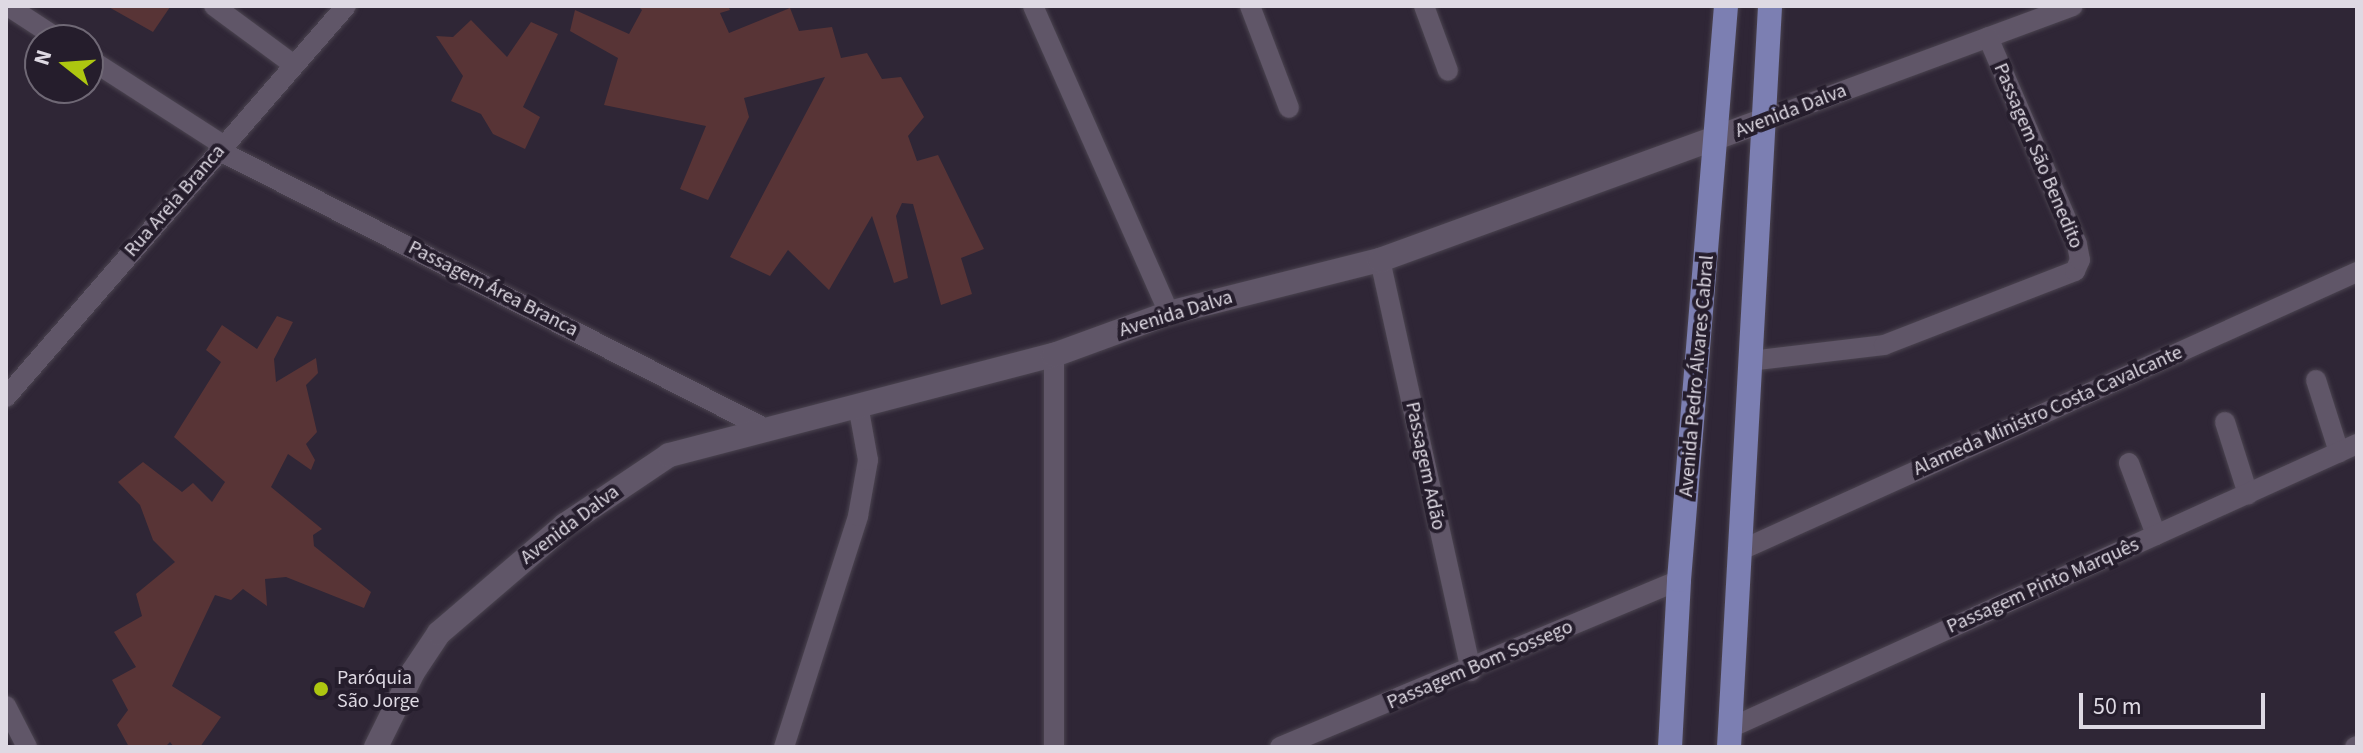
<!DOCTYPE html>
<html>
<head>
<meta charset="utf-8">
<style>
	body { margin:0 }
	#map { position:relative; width:2363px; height:753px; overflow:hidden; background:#2f2636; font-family:"Source Sans 3",sans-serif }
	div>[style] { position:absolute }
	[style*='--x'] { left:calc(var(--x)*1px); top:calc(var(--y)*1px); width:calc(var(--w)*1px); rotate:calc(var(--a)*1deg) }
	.green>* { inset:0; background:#583436 }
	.roads { filter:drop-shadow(0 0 2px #4b4450) drop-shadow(0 0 2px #4b4450) }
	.street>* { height:20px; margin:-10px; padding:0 10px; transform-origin:10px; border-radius:10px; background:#605668 }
	.secondary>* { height:24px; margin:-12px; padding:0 12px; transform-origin:12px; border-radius:12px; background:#605668 }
	.primary>* { height:24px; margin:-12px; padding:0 12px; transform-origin:12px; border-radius:12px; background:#7c7fb2 }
	.dots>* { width:22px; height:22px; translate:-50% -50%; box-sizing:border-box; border:4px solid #251d2c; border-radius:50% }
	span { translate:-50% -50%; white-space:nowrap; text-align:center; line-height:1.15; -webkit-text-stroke:8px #251d2c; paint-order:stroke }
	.street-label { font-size:20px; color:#ded9e3 }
	.poi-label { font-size:20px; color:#ded9e3 }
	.left { translate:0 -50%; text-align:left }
	.frame { position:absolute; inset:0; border:8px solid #ded9e3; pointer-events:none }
	.north { position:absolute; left:24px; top:24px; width:80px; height:80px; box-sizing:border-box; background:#251d2c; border:2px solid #6f6875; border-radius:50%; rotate:287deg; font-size:22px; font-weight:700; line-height:32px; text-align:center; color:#ded9e3 }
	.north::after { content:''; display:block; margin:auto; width:28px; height:36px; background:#adc610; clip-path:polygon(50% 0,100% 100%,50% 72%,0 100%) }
	.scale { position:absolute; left:2079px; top:693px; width:186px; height:36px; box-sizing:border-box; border:4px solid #ded9e3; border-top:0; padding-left:10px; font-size:24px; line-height:28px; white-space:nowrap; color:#ded9e3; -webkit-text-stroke:6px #251d2c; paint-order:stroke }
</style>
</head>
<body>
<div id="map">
	<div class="green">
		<i style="clip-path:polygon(107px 6px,166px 6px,170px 7px,153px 32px)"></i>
		<i style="clip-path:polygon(638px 6px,728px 6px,730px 10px,720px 13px,729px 33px,790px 8px,799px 31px,832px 27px,841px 58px,867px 53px,882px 79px,901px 77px,924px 117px,908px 136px,917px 161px,938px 155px,984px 249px,961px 258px,972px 294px,941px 305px,913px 204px,902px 203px,896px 216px,908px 278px,894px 283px,872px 216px,829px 290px,788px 250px,770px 276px,730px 257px,825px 77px,744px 98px,749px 117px,708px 200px,680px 189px,706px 126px,604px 105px,618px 58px,570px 31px,575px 10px,629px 34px,642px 10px)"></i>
		<i style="clip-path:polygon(471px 20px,507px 57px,531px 22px,558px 34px,523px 107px,540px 117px,525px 149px,493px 134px,481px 114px,451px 101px,463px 76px,436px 36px,453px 37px)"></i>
		<i style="clip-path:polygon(277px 316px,293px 322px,274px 359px,276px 382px,316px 358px,318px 373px,306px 385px,317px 432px,306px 444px,315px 460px,311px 470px,288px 454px,271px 487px,322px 529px,313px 535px,314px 546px,371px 592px,364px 608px,286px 577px,265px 579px,267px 606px,243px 589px,231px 600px,215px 595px,172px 686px,221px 717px,200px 747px,174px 747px,170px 742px,165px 747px,129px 747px,117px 725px,128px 710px,112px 680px,136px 667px,114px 632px,142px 616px,136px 594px,175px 562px,153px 540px,140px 505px,118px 482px,143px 462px,182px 492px,193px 483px,212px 502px,225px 482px,174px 437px,221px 362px,206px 350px,222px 325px,257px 349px)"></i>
	</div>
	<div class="roads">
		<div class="street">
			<i style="--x:8;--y:6;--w:62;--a:33.2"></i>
			<i style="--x:214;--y:6;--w:99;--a:36.4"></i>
			<i style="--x:1033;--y:6;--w:336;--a:66.1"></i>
			<i style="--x:1250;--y:6;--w:109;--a:69.1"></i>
			<i style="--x:1424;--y:6;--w:69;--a:69.7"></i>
			<i style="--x:88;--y:58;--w:161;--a:32.8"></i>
			<i style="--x:1765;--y:120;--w:328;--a:-20.3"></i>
			<i style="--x:218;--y:150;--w:615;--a:26.98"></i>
			<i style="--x:1380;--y:260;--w:421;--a:77.5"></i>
			<i style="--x:1750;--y:361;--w:135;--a:-6.8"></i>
			<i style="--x:1884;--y:345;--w:205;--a:-21.2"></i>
			<i style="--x:2075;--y:271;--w:12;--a:-66"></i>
			<i style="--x:2080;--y:260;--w:16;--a:-101"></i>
			<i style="--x:2077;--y:244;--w:225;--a:-113.3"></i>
			<i style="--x:2316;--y:380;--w:76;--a:72.3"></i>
			<i style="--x:6;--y:397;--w:518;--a:-48.99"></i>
			<i style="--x:2225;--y:422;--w:76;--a:72.3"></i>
			<i style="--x:2129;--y:463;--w:77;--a:69.4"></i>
			<i style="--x:1739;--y:551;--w:678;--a:-24.3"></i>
			<i style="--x:6;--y:706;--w:46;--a:62.9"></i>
			<i style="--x:1730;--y:728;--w:688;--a:-24.37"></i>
			<i style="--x:784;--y:747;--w:243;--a:-72.2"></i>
			<i style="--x:858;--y:516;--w:57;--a:-79.9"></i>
			<i style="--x:868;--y:460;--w:56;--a:-100.3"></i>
			<i style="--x:1054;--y:747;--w:392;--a:-90"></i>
			<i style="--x:1280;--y:747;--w:433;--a:-22.7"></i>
			<i style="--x:2355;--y:747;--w:2;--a:-27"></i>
		</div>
		<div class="secondary">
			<i style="--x:376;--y:747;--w:84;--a:-63.7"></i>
			<i style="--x:413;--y:672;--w:47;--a:-56.3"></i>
			<i style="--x:439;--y:633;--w:166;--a:-40.6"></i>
			<i style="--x:565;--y:525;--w:125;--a:-33.9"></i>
			<i style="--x:669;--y:455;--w:398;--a:-14.6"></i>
			<i style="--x:1054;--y:355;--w:122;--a:-20.1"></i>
			<i style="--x:1169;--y:313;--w:218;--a:-14.1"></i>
			<i style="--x:1380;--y:260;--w:410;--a:-20"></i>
		</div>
		<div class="primary">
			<i style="--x:1670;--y:747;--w:167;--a:-86.9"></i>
			<i style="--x:1679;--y:580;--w:576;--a:-85.32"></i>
			<i style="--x:1729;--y:747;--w:742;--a:-86.83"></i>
		</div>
	</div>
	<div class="dots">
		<i style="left:321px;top:689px;background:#adc610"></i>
	</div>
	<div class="street-label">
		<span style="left:1791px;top:111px;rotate:-21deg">Avenida Dalva</span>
		<span style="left:2038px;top:156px;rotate:67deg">Passagem São Benedito</span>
		<span style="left:175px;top:201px;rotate:-49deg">Rua Areia Branca</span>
		<span style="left:493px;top:289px;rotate:27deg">Passagem Área Branca</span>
		<span style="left:1176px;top:314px;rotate:-17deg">Avenida Dalva</span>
		<span style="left:1697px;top:376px;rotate:-85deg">Avenida Pedro Álvares Cabral</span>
		<span style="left:2048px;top:411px;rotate:-24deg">Alameda Ministro Costa Cavalcante</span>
		<span style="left:1425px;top:466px;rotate:78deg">Passagem Adão</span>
		<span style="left:570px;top:525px;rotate:-37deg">Avenida Dalva</span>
		<span style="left:2043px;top:586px;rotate:-24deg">Passagem Pinto Marquês</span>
		<span style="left:1480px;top:665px;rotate:-23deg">Passagem Bom Sossego</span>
	</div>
	<div class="poi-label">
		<span class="left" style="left:337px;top:690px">Paróquia<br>São Jorge</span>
	</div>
	<div class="frame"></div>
	<div class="north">N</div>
	<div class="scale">50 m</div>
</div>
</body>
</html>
